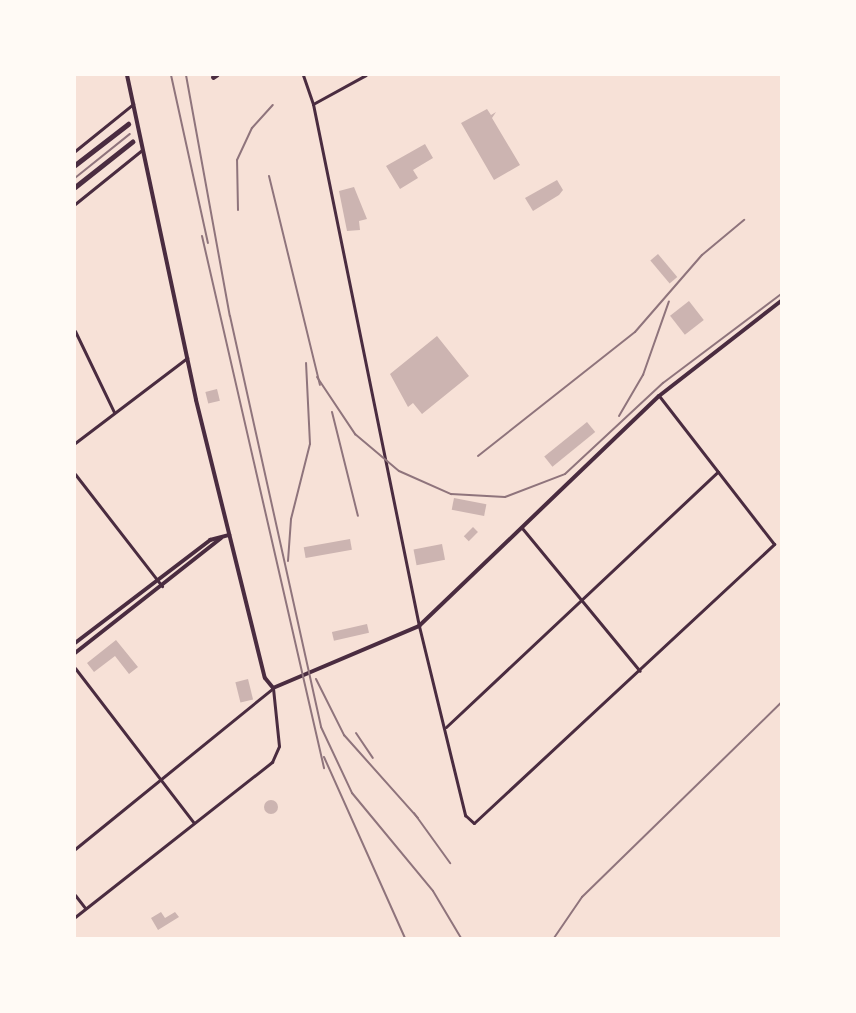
<!DOCTYPE html>
<html>
<head>
<meta charset="utf-8">
<style>
	body { margin:0 }
	#map { position:relative; width:856px; height:1013px; overflow:hidden; background:#f7e1d7; font-family:Figtree,sans-serif }
	div>[style] { position:absolute }
	[style*='--x'] { left:calc(var(--x)*1px); top:calc(var(--y)*1px); width:calc(var(--w)*1px); rotate:calc(var(--a)*1deg) }
	.building>* { inset:0; background:#ccb4b1; transform-origin:0 0 }
	.round { border-radius:50% }
	.minor>* { height:3px; margin:-1.5px; padding:0 1.5px; transform-origin:1.5px; border-radius:1.5px; background:#4a2c40 }
	.tertiary>* { height:4px; margin:-2px; padding:0 2px; transform-origin:2px; border-radius:2px; background:#4a2c40 }
	.secondary>* { height:4.5px; margin:-2.25px; padding:0 2.25px; transform-origin:2.25px; border-radius:2.25px; background:#4a2c40 }
	.tram>* { height:1.5px; margin:-0.75px; padding:0 0.75px; transform-origin:0.75px; border-radius:0.75px; background:#8f747c }
	.rail>* { height:2px; margin:-1px; padding:0 1px; transform-origin:1px; border-radius:1px; background:#8f747c }
	span { translate:-50% -50%; white-space:nowrap; text-align:center; line-height:1.15; -webkit-text-stroke:6px #fffaf5; paint-order:stroke }
	.frame { position:absolute; inset:0; border:76px solid #fffaf5; pointer-events:none }
</style>
</head>
<body>
<div id="map">
	<div class="building">
		<i style="clip-path:polygon(487px 109px,491px 115px,496px 112px,492px 118px,520px 165px,494px 180px,461px 123px)"></i>
		<i style="clip-path:polygon(425px 144px,433px 158px,413px 170px,418px 178px,400px 189px,386px 166px)"></i>
		<i style="clip-path:polygon(557px 180px,563px 190px,559px 195px,533px 211px,525px 198px)"></i>
		<i style="clip-path:polygon(354px 187px,367px 219px,359px 221px,360px 230px,347px 231px,339px 191px)"></i>
		<i style="left:658px;top:254px;width:30px;height:10px;rotate:50deg"></i>
		<i style="left:689px;top:301px;width:24px;height:24px;rotate:52deg"></i>
		<i style="clip-path:polygon(437px 336px,469px 376px,422px 414px,413px 403px,408px 407px,390px 374px)"></i>
		<i style="left:217px;top:389px;width:12px;height:12px;rotate:76deg"></i>
		<i style="left:587px;top:422px;width:13px;height:55px;rotate:51deg"></i>
		<i style="left:454px;top:498px;width:33px;height:12px;rotate:11deg"></i>
		<i style="left:473px;top:527px;width:7px;height:13px;rotate:45deg"></i>
		<i style="left:350px;top:539px;width:11px;height:47px;rotate:80deg"></i>
		<i style="left:442px;top:544px;width:16px;height:29px;rotate:79deg"></i>
		<i style="left:367px;top:624px;width:9px;height:36px;rotate:77deg"></i>
		<i style="clip-path:polygon(116px 640px,138px 667px,129px 674px,115px 656px,94px 672px,87px 663px)"></i>
		<i style="left:248px;top:679px;width:21px;height:13px;rotate:76deg"></i>
		<i class="round" style="left:264px;top:800px;width:14px;height:14px"></i>
		<i style="clip-path:polygon(161px 912px,165px 918px,175px 912px,179px 917px,158px 930px,151px 918px)"></i>
	</div>
	<div class="minor">
		<i style="--x:303;--y:75;--w:31;--a:71"></i>
		<i style="--x:313;--y:104;--w:533;--a:78.52"></i>
		<i style="--x:419;--y:626;--w:195;--a:76.3"></i>
		<i style="--x:465;--y:815;--w:12;--a:42"></i>
		<i style="--x:474;--y:823;--w:410;--a:-42.9"></i>
		<i style="--x:774;--y:544;--w:187;--a:-127.8"></i>
		<i style="--x:313;--y:104;--w:60;--a:-28.7"></i>
		<i style="--x:75;--y:151;--w:75;--a:-39"></i>
		<i style="--x:75;--y:204;--w:86;--a:-38.9"></i>
		<i style="--x:75;--y:331;--w:90;--a:64.3"></i>
		<i style="--x:75;--y:443;--w:141;--a:-37.2"></i>
		<i style="--x:75;--y:474;--w:142;--a:52.2"></i>
		<i style="--x:522;--y:528;--w:185;--a:50.5"></i>
		<i style="--x:75;--y:668;--w:195;--a:52.5"></i>
		<i style="--x:446;--y:727;--w:373;--a:-43.2"></i>
		<i style="--x:75;--y:849;--w:254;--a:-39.1"></i>
		<i style="--x:75;--y:895;--w:16;--a:52"></i>
		<i style="--x:75;--y:917;--w:251;--a:-38.2"></i>
		<i style="--x:272;--y:762;--w:17;--a:-66"></i>
		<i style="--x:279;--y:746;--w:58;--a:-95.9"></i>
	</div>
	<div class="tertiary">
		<i style="--x:127;--y:75;--w:332;--a:78"></i>
		<i style="--x:196;--y:400;--w:286;--a:76.1"></i>
		<i style="--x:265;--y:678;--w:13;--a:51"></i>
		<i style="--x:273;--y:688;--w:159;--a:-23"></i>
		<i style="--x:419;--y:626;--w:332;--a:-43.8"></i>
		<i style="--x:659;--y:396;--w:155;--a:-37.9"></i>
		<i style="--x:75;--y:643;--w:170;--a:-37.3"></i>
		<i style="--x:210;--y:540;--w:20;--a:-15"></i>
		<i style="--x:75;--y:653;--w:186;--a:-38.2"></i>
	</div>
	<div class="secondary">
		<i style="--x:213;--y:77;--w:4;--a:-34"></i>
		<i style="--x:75;--y:165;--w:67;--a:-37.7"></i>
		<i style="--x:75;--y:187;--w:73;--a:-38.3"></i>
	</div>
	<div class="tram">
		<i style="--x:75;--y:178;--w:70;--a:-38.7"></i>
	</div>
	<div class="rail">
		<i style="--x:171;--y:75;--w:172;--a:77.6"></i>
		<i style="--x:186;--y:75;--w:245;--a:79.7"></i>
		<i style="--x:230;--y:316;--w:421;--a:77.5"></i>
		<i style="--x:321;--y:727;--w:73;--a:64.8"></i>
		<i style="--x:352;--y:793;--w:127;--a:50.4"></i>
		<i style="--x:433;--y:891;--w:55;--a:59.2"></i>
		<i style="--x:269;--y:176;--w:215;--a:76.3"></i>
		<i style="--x:238;--y:210;--w:50;--a:-91.1"></i>
		<i style="--x:237;--y:160;--w:35;--a:-65"></i>
		<i style="--x:252;--y:128;--w:31;--a:-48"></i>
		<i style="--x:202;--y:236;--w:546;--a:77.08"></i>
		<i style="--x:317;--y:377;--w:69;--a:56.3"></i>
		<i style="--x:355;--y:434;--w:57;--a:40.1"></i>
		<i style="--x:399;--y:471;--w:57;--a:23.9"></i>
		<i style="--x:451;--y:494;--w:54;--a:3.2"></i>
		<i style="--x:505;--y:497;--w:64;--a:-21"></i>
		<i style="--x:565;--y:474;--w:134;--a:-42.9"></i>
		<i style="--x:663;--y:383;--w:148;--a:-37"></i>
		<i style="--x:332;--y:412;--w:107;--a:76"></i>
		<i style="--x:619;--y:416;--w:48;--a:-59.7"></i>
		<i style="--x:643;--y:375;--w:78;--a:-70.6"></i>
		<i style="--x:478;--y:456;--w:200;--a:-38.3"></i>
		<i style="--x:635;--y:332;--w:102;--a:-49"></i>
		<i style="--x:702;--y:255;--w:55;--a:-39.8"></i>
		<i style="--x:288;--y:561;--w:42;--a:-85.9"></i>
		<i style="--x:291;--y:519;--w:77;--a:-75.8"></i>
		<i style="--x:310;--y:444;--w:81;--a:-92.8"></i>
		<i style="--x:316;--y:679;--w:63;--a:63.4"></i>
		<i style="--x:344;--y:735;--w:111;--a:48.3"></i>
		<i style="--x:356;--y:733;--w:30;--a:56"></i>
		<i style="--x:324;--y:757;--w:198;--a:65.9"></i>
		<i style="--x:414;--y:813;--w:62;--a:54.2"></i>
		<i style="--x:554;--y:938;--w:50;--a:-55.7"></i>
		<i style="--x:582;--y:897;--w:278;--a:-44.3"></i>
	</div>
	<div class="frame"></div>
</div>
</body>
</html>
